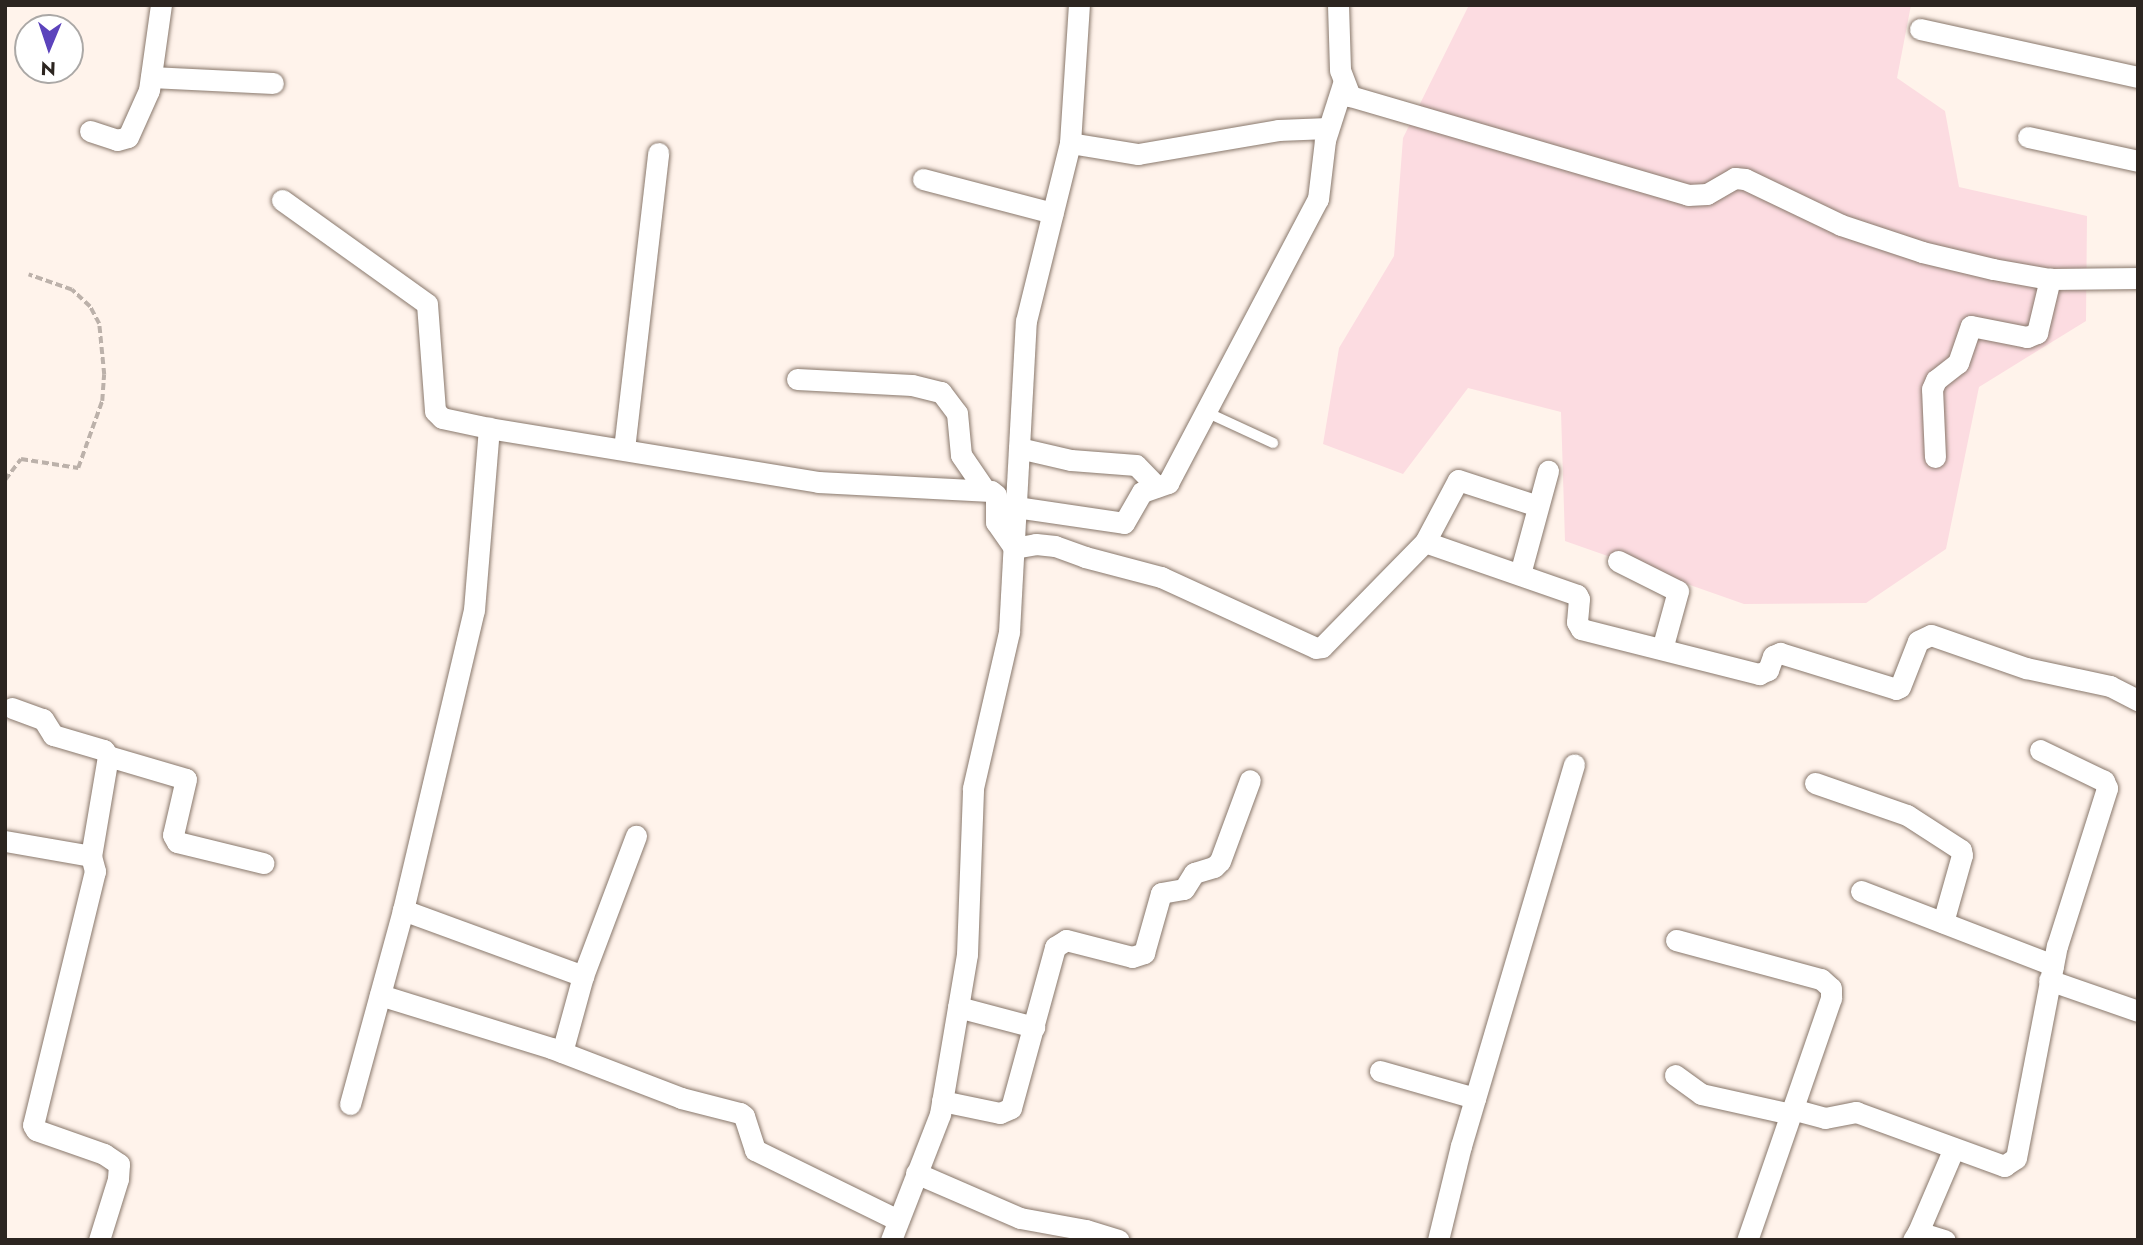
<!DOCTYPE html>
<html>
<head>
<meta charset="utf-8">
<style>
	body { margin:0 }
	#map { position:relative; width:2143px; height:1245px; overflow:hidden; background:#fff3eb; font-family:Jost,sans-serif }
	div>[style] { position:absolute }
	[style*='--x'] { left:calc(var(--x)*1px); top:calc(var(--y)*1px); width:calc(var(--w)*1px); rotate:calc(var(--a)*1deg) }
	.green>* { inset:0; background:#fcdce1 }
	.path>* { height:3.5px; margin-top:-1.75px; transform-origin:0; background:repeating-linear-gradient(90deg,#bcb1aa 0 7px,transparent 0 10.5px) }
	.roads { filter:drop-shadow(0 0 2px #89786c) drop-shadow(0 0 2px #89786c) }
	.lane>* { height:10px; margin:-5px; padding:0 5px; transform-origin:5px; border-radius:5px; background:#fff }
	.street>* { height:21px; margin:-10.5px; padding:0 10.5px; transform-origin:10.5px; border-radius:10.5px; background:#fff }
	span { translate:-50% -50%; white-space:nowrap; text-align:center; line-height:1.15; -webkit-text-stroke:6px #fff; paint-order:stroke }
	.frame { position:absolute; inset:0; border:7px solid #2c2520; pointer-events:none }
	.north { position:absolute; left:14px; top:14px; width:70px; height:70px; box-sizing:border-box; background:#fff; border:2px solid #aba8a6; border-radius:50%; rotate:182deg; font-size:19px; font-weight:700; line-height:28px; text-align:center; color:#2c2520 }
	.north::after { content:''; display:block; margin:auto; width:24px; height:32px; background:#5c43bc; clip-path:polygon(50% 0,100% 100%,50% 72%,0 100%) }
</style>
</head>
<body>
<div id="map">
	<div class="green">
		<i style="clip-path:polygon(1469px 5px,1911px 5px,1897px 78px,1945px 111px,1959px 187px,2087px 216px,2086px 321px,1979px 387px,1946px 549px,1866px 603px,1744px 604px,1565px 541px,1561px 412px,1468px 388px,1403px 474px,1323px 444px,1339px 348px,1394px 256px,1403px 138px)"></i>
	</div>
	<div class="path">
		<i style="--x:5;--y:480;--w:26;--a:-53"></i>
		<i style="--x:21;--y:459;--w:58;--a:9"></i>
		<i style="--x:78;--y:468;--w:71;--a:-70.3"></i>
		<i style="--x:102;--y:401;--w:26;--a:-86"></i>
		<i style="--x:104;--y:375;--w:51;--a:-95.6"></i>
		<i style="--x:99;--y:324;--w:19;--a:-118"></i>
		<i style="--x:90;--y:307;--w:25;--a:-137"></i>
		<i style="--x:72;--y:290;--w:46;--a:-160.8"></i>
	</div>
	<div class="roads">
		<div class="lane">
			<i style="--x:1206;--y:412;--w:74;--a:24.8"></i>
		</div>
		<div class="street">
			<i style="--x:1338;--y:5;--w:65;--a:88.2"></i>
			<i style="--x:1340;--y:70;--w:28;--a:69"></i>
			<i style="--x:1350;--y:96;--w:352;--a:16.3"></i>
			<i style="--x:1688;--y:195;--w:19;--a:-3"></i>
			<i style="--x:1707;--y:194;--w:32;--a:-30"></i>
			<i style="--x:1735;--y:178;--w:10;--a:6"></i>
			<i style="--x:1745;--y:179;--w:106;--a:25.6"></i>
			<i style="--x:1841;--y:225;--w:85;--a:18.4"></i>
			<i style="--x:1922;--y:252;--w:73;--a:13.5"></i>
			<i style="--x:1993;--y:269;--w:58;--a:10"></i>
			<i style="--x:2050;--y:279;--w:88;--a:-0.7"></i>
			<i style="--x:1920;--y:29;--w:223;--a:12.4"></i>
			<i style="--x:151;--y:77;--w:122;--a:2.8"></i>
			<i style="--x:90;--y:131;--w:28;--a:18"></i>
			<i style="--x:117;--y:140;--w:11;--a:-15"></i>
			<i style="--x:128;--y:137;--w:51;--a:-65.9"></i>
			<i style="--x:149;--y:90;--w:86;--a:-82"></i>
			<i style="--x:2028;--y:137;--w:113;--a:12.3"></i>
			<i style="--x:1070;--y:143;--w:69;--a:9.2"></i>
			<i style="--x:1138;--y:154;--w:142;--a:-9.7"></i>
			<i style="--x:1278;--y:130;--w:50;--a:-2.3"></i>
			<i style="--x:923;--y:179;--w:134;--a:14.7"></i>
			<i style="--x:282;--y:200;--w:178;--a:35.6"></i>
			<i style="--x:427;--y:304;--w:107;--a:85.7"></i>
			<i style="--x:435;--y:411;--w:10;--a:45"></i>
			<i style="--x:442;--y:418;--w:48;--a:12"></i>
			<i style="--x:489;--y:428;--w:333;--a:9.3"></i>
			<i style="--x:818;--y:482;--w:173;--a:3"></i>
			<i style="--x:991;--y:491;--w:6;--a:39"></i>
			<i style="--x:996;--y:495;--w:27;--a:90"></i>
			<i style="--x:996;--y:522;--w:32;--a:55"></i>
			<i style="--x:1014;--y:548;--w:22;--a:-10"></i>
			<i style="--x:1036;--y:544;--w:19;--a:6"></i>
			<i style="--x:1055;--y:546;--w:32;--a:20"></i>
			<i style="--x:1085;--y:557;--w:79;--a:14.7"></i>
			<i style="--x:1161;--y:577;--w:170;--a:24.6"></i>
			<i style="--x:1316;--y:648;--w:6;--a:-9"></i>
			<i style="--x:1322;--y:647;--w:147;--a:-45.6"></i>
			<i style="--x:1425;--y:542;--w:161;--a:19.2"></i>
			<i style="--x:1577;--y:595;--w:4;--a:63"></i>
			<i style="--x:1579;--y:599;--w:23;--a:95"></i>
			<i style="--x:1577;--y:622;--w:8;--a:60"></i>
			<i style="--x:1581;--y:629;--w:184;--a:14.2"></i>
			<i style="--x:1759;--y:674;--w:10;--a:-24"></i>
			<i style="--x:1768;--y:670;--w:15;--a:-70"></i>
			<i style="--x:1773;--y:656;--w:8;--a:-23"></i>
			<i style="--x:1780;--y:653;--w:121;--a:17.2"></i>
			<i style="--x:1896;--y:689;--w:4;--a:-27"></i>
			<i style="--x:1900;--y:687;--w:49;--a:-68.6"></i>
			<i style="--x:1918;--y:641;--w:14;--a:-25"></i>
			<i style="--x:1931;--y:635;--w:101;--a:19.2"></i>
			<i style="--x:2026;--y:668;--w:86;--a:12.1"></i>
			<i style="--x:2110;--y:686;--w:31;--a:27"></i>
			<i style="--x:797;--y:379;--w:115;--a:3"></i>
			<i style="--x:912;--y:385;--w:30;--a:14"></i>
			<i style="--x:941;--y:392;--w:26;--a:53"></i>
			<i style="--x:957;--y:413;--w:42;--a:84.6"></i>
			<i style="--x:961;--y:455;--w:42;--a:55.6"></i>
			<i style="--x:1019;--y:448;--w:53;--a:13"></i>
			<i style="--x:1071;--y:460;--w:65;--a:4.4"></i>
			<i style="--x:1136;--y:465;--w:30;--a:46"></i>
			<i style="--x:624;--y:449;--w:298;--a:-83.4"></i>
			<i style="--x:1935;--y:457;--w:68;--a:-92.5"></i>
			<i style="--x:1932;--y:389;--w:10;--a:-66"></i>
			<i style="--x:1936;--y:380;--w:28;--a:-38"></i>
			<i style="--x:1958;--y:363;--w:39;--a:-71"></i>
			<i style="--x:1971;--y:326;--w:57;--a:11.1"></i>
			<i style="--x:2027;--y:337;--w:11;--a:-22"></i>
			<i style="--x:2037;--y:333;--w:56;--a:-76.5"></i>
			<i style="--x:1016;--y:507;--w:109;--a:8.4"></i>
			<i style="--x:1124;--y:523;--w:36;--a:-60"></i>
			<i style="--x:1142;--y:492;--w:28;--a:-19"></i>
			<i style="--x:1168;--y:483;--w:321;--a:-62.2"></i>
			<i style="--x:1318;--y:199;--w:59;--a:-83.2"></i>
			<i style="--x:1325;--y:140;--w:59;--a:-72.2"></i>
			<i style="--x:1425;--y:542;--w:70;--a:-62"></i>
			<i style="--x:1458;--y:480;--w:84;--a:18"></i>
			<i style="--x:1618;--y:561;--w:67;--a:26.6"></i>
			<i style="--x:1678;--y:591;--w:60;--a:105.4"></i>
			<i style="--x:1520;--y:574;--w:107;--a:-74.8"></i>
			<i style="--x:12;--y:708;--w:33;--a:20"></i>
			<i style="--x:43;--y:719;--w:19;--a:58"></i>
			<i style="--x:53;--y:735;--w:53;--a:16.4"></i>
			<i style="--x:104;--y:750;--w:7;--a:56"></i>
			<i style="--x:108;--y:756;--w:101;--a:99.6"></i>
			<i style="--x:91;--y:856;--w:16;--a:75"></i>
			<i style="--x:95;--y:871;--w:261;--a:103.7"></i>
			<i style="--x:33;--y:1125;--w:6;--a:59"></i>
			<i style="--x:36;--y:1130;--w:72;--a:19.4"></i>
			<i style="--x:104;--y:1154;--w:18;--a:34"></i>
			<i style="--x:119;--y:1164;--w:15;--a:94"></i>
			<i style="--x:118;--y:1179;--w:64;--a:107.3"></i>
			<i style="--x:108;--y:756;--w:81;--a:16.4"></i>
			<i style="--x:186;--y:779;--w:57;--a:103.1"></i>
			<i style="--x:173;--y:835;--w:8;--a:60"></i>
			<i style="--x:177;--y:842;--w:89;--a:13.7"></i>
			<i style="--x:1815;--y:783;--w:97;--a:19.2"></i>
			<i style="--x:1907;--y:815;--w:64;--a:32.9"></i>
			<i style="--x:1961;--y:850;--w:5;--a:79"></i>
			<i style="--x:1962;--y:855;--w:70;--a:105.8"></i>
			<i style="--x:5;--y:841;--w:87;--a:9.9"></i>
			<i style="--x:1861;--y:891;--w:206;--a:21.1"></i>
			<i style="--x:403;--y:910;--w:192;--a:20.1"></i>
			<i style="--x:583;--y:976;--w:79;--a:105.4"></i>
			<i style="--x:1676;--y:940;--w:150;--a:15.1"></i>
			<i style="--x:1821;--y:979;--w:13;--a:42"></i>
			<i style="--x:1831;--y:988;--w:10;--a:90"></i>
			<i style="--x:1831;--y:998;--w:256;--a:109.1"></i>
			<i style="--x:583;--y:976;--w:150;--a:-69.3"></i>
			<i style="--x:2049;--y:980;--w:94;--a:19.2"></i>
			<i style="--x:380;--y:995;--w:179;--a:17.2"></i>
			<i style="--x:551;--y:1048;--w:139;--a:21"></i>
			<i style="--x:681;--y:1098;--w:61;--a:14.3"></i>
			<i style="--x:740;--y:1113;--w:5;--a:37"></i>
			<i style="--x:744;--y:1116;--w:36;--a:72"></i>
			<i style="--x:755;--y:1150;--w:159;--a:26.1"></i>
			<i style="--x:958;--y:1007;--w:79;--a:14.7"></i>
			<i style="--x:1380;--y:1071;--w:99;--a:15.9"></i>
			<i style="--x:1675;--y:1075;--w:32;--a:36"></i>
			<i style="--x:1701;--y:1094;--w:92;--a:12.5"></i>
			<i style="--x:942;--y:1101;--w:59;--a:11.7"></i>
			<i style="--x:1000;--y:1113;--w:12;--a:-24"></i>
			<i style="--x:1011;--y:1108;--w:167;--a:-74.7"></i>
			<i style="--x:1055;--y:947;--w:13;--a:-32"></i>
			<i style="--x:1066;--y:940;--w:68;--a:14.4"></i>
			<i style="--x:1132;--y:957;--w:13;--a:-18"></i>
			<i style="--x:1144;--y:953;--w:62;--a:-74.2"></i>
			<i style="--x:1161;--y:893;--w:23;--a:-10"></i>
			<i style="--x:1184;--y:889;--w:19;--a:-58"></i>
			<i style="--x:1194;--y:873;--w:21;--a:-17"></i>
			<i style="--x:1214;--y:867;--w:8;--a:-45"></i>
			<i style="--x:1220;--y:861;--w:86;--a:-69.7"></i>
			<i style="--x:350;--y:1104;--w:201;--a:-74.7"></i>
			<i style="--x:403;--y:910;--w:308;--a:-76.7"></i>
			<i style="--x:474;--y:610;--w:183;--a:-85.3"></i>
			<i style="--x:1792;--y:1109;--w:34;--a:15"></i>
			<i style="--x:1825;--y:1118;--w:32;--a:-11"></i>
			<i style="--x:1856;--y:1112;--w:158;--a:20"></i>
			<i style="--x:2004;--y:1166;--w:14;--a:-34"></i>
			<i style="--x:2016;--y:1158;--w:216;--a:-79.1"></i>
			<i style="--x:2057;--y:946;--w:166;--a:-72.4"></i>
			<i style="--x:2107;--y:788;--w:8;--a:-113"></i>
			<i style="--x:2104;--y:781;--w:71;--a:-154.2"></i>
			<i style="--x:916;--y:1173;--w:113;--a:23.4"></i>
			<i style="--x:1020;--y:1218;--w:67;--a:10.3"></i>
			<i style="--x:1086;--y:1230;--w:34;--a:17"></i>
			<i style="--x:1918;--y:1232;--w:91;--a:-66.8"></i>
			<i style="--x:891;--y:1240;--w:135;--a:-68.7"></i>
			<i style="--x:940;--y:1114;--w:162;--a:-80.4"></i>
			<i style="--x:967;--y:954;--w:166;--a:-87.9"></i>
			<i style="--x:973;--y:788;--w:160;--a:-77"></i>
			<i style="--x:1009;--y:632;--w:311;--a:-86.9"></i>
			<i style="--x:1026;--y:321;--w:183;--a:-76.1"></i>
			<i style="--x:1070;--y:143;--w:138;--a:-86.3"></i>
			<i style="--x:1438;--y:1240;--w:97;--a:-76.3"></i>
			<i style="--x:1461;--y:1146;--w:398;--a:-73.5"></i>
			<i style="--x:1913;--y:1240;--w:9;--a:-58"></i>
			<i style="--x:1918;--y:1232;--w:28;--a:17"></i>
		</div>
	</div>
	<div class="frame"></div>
	<div class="north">N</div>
</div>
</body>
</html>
